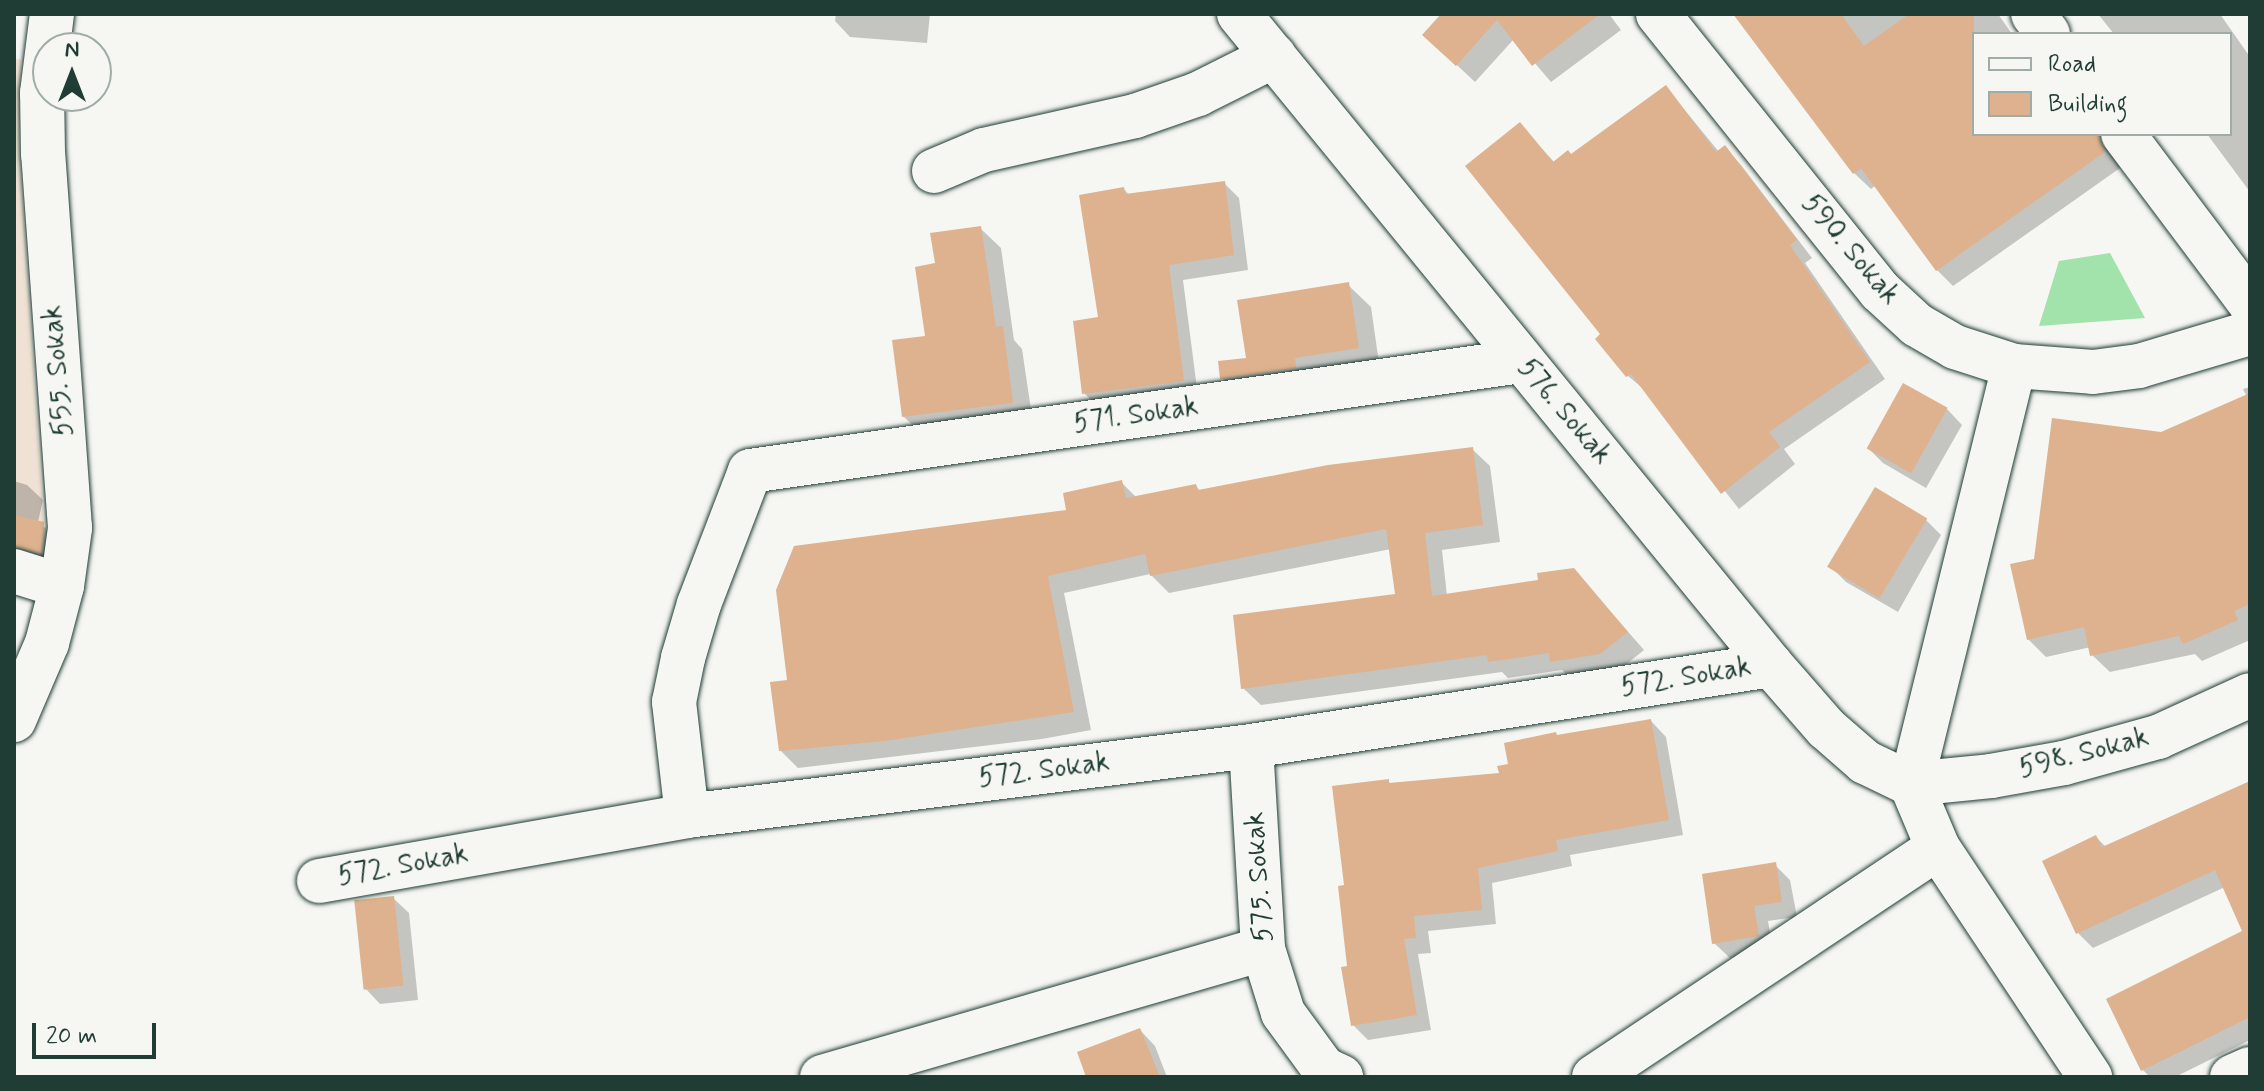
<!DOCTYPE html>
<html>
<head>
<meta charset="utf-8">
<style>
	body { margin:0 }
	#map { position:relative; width:2264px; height:1091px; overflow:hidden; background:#f6f6f2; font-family:Mynerve,sans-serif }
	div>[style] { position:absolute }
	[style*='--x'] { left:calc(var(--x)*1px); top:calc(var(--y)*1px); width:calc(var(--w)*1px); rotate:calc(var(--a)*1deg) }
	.built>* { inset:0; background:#efe2d4 }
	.green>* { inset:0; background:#a2e2ab }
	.shadow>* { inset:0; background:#0003 }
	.building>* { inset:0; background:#deb28e; transform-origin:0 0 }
	.roads { filter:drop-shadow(0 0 2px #1f3d34) drop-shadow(0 0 2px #1f3d34) }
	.minor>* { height:44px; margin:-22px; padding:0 22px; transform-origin:22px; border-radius:22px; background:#f6f6f2 }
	span { translate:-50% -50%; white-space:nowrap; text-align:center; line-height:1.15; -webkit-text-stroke:6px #f6f6f2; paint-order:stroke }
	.street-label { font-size:28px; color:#1f3d34 }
	.frame { position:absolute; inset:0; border:16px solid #1f3d34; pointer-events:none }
	.legend { position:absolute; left:1972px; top:32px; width:260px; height:104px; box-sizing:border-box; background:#f6f6f2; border:2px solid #a0aca6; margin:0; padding:10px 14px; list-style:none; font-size:24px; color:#1f3d34 }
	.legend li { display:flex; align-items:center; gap:16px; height:40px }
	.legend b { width:40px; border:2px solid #a0aca6 }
	.north { position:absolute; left:32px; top:32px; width:80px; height:80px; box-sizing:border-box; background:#f6f6f2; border:2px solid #a0aca6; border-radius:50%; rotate:0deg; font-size:22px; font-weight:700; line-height:32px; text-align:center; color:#1f3d34 }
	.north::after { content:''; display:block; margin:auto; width:28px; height:36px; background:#1f3d34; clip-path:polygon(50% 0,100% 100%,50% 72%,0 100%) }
	.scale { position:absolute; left:32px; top:1023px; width:124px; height:36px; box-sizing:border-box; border:4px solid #1f3d34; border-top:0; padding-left:10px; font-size:24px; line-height:28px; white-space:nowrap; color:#1f3d34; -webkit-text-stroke:6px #f6f6f2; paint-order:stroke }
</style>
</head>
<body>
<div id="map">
	<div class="built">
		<i style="clip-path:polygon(14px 58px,21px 60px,19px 148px,46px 558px,14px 548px)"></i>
	</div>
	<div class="green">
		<i style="clip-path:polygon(2110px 253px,2145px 318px,2039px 326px,2059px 261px)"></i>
	</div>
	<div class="shadow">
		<i style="clip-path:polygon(836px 14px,930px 14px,927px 43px,850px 37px,835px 21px)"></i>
		<i style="clip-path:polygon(1443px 14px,1609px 14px,1621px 30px,1551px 82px,1514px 39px,1475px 82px,1443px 52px)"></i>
		<i style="clip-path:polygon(1736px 14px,1998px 14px,2012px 34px,1974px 34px,1974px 134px,2103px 134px,2115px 150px,2120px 168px,1953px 286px,1937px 270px,1876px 185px,1871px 189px,1854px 173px)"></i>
		<i style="clip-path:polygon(2098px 14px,2220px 14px,2250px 57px,2250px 192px,2207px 134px,2230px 134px,2230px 34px,2114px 34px)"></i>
		<i style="clip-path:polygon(1666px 87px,1719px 152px,1725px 148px,1741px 165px,1812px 258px,1805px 263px,1885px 379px,1784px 449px,1795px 464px,1739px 509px,1646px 391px,1628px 376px,1598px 339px,1603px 335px,1520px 125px,1555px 163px,1572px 157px)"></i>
		<i style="clip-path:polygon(1224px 183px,1239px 198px,1248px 270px,1183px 280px,1198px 396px,1099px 408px,1084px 393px,1124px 189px,1130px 196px)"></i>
		<i style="clip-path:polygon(980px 228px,1001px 248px,1014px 340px,1022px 349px,1033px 423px,925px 437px,904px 417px,927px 338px,937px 265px)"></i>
		<i style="clip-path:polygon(1348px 285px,1371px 307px,1380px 370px,1244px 400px,1222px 378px)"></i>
		<i style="clip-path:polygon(2250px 387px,2250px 640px,2202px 661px,2195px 654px,2110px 672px,2092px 655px,2091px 647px,2046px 657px,2028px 639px,2036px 561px,2161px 434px,2247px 397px,2243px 389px)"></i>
		<i style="clip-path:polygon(1947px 409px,1962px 425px,1926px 488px,1883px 463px,1868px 448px)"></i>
		<i style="clip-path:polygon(1472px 449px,1490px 466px,1500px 542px,1442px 550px,1447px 596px,1540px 582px,1574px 570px,1644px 650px,1618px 671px,1570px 678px,1562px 670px,1508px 678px,1502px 672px,1261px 705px,1243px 688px,1397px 596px,1391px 549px,1169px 593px,1150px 574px,1064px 593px,1091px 730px,1042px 739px,798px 768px,780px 750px,789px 682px,1121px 482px,1137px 498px,1196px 486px,1201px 492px)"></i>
		<i style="clip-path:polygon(14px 481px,27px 485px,43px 500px,38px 522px,59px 539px,56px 567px,14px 557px)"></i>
		<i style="clip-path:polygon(1875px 490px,1926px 520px,1941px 535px,1898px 612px,1846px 582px,1831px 567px)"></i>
		<i style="clip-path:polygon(1651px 721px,1666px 737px,1683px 835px,1570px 855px,1572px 866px,1492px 883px,1496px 924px,1428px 931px,1431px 953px,1418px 954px,1431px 1030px,1368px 1040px,1353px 1025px,1347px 887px,1388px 781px,1392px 785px,1501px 774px,1559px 737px)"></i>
		<i style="clip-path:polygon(2250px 782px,2250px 1040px,2175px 1077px,2150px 1077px,2143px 1070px,2245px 932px,2225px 887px,2093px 948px,2078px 933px,2096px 837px,2106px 847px)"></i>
		<i style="clip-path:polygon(1775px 865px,1790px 880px,1797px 917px,1768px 921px,1773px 951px,1730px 958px,1714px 943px)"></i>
		<i style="clip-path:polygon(393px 898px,409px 913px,418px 1000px,380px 1004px,365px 988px)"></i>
		<i style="clip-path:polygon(1140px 1030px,1155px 1046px,1167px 1077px,1088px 1077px)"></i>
	</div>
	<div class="building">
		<i style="clip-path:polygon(1441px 14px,1600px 14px,1532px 66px,1497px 20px,1456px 66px,1422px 35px)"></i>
		<i style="clip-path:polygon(1733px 14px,1841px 14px,1864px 46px,1909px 14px,1974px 14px,1974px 134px,2098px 134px,2105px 152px,1936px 271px,1861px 168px,1853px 174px)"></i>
		<i style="clip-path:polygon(1666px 85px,1716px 152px,1725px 145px,1797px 240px,1790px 245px,1870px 362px,1769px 432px,1780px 447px,1721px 494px,1631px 374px,1626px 377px,1595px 339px,1600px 334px,1465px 166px,1520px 122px,1553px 162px,1568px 150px,1571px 154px)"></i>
		<i style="clip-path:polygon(1225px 181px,1234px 255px,1169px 265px,1184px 381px,1082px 394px,1073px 321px,1098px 317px,1079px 195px,1124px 187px,1125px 194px)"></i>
		<i style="clip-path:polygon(981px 226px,996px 327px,1003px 326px,1013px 403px,902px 417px,892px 340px,925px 336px,915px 267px,935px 263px,930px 233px)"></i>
		<i style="clip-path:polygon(1349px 282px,1359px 348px,1295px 358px,1296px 368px,1220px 379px,1218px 361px,1246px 358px,1237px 300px)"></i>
		<i style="left:1903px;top:383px;width:51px;height:75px;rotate:29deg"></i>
		<i style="clip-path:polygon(2250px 393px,2250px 604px,2234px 611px,2238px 620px,2183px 644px,2179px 636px,2090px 656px,2084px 627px,2027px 640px,2010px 564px,2034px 559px,2052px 418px,2161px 432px)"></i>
		<i style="clip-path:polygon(1473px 447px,1483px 525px,1425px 533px,1432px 596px,1538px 580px,1537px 573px,1574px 568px,1628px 632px,1600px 654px,1550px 662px,1549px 653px,1488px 662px,1487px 655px,1241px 689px,1233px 615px,1395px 594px,1386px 529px,1150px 576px,1145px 554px,1048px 576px,1074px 712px,885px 741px,779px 751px,770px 682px,787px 680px,776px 590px,794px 546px,1066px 510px,1063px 493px,1122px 480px,1126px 498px,1196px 484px,1198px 490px,1328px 465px)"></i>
		<i style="left:1875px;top:487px;width:61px;height:93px;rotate:31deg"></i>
		<i style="clip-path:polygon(14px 515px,44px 522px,41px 553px,14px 547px)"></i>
		<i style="clip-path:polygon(1651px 719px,1669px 820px,1556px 840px,1558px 851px,1478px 868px,1482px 910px,1414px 916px,1416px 938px,1404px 939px,1417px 1015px,1351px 1026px,1341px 967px,1347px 966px,1338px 886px,1344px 885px,1332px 786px,1389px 779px,1389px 783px,1499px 773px,1497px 766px,1508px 764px,1504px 743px,1556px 732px,1557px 735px)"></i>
		<i style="clip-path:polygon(2250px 781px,2250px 1017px,2141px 1071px,2106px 999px,2242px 931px,2215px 870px,2076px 934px,2042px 861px,2096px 835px,2102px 847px)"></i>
		<i style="clip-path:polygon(1776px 862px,1782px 902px,1754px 906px,1759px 936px,1712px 944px,1702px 874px)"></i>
		<i style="left:394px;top:896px;width:90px;height:40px;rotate:84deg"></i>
		<i style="clip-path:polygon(1140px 1028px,1160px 1077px,1086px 1077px,1077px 1052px)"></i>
	</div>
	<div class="roads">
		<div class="minor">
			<i style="--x:1239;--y:14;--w:841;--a:50.74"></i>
			<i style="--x:1771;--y:665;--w:84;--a:48.9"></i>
			<i style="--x:1826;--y:728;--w:52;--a:41.1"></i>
			<i style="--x:1865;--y:762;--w:51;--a:25.6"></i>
			<i style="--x:1658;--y:14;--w:355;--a:51.3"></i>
			<i style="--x:1880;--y:291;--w:50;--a:42.6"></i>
			<i style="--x:1917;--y:325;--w:44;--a:30.1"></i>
			<i style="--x:1955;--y:347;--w:62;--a:17.9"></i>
			<i style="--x:2014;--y:366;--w:79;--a:4.3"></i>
			<i style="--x:2093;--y:372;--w:46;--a:-7.4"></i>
			<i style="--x:2139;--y:366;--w:116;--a:-16.6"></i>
			<i style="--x:2033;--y:14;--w:25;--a:53"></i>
			<i style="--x:2123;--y:134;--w:211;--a:53.1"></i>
			<i style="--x:934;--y:171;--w:54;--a:-22.8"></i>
			<i style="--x:984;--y:150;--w:155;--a:-12.7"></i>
			<i style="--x:1135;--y:116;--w:67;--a:-19.2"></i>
			<i style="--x:1198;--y:94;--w:85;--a:-26.6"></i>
			<i style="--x:2014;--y:366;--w:431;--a:103.8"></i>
			<i style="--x:1911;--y:784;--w:69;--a:67.1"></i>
			<i style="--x:1938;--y:848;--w:275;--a:56.4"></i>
			<i style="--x:14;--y:571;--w:50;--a:17.4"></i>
			<i style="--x:14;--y:720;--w:84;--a:-66.8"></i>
			<i style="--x:47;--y:643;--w:59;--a:-75.3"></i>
			<i style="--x:62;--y:586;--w:59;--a:-82.1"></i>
			<i style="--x:70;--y:528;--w:375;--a:-94.1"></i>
			<i style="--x:43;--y:154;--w:61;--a:-90.9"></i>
			<i style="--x:42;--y:93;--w:80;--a:-82.8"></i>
			<i style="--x:1251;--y:746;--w:203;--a:86.6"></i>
			<i style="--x:1263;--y:949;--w:67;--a:72.6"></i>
			<i style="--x:1283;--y:1013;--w:69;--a:53.8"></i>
			<i style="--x:1324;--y:1069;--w:19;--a:25"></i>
			<i style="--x:1911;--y:784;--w:80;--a:-5.7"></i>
			<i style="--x:1991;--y:776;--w:74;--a:-10.1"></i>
			<i style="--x:2064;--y:763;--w:98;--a:-15.5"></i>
			<i style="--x:2158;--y:737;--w:101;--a:-24.5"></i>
			<i style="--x:687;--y:816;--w:115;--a:-96.5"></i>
			<i style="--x:674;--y:702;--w:45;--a:-78.4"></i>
			<i style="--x:683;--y:658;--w:56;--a:-73.5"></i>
			<i style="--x:699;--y:604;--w:142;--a:-69"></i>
			<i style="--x:750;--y:471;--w:779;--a:-8.12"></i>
			<i style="--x:319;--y:881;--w:374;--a:-10"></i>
			<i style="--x:687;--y:816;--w:568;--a:-7.07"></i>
			<i style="--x:1251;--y:746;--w:526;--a:-8.85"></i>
			<i style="--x:822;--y:1077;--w:459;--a:-16.2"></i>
			<i style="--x:1594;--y:1077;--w:413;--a:-33.7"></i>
			<i style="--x:2232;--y:1077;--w:20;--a:-24"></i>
		</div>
	</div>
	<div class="street-label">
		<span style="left:1850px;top:250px;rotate:50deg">590. Sokak</span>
		<span style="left:59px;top:371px;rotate:-95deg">555. Sokak</span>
		<span style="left:1564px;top:412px;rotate:50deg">576. Sokak</span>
		<span style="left:1136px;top:416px;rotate:-8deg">571. Sokak</span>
		<span style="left:1686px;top:678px;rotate:-9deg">572. Sokak</span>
		<span style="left:2084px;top:754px;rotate:-14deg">598. Sokak</span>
		<span style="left:1044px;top:771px;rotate:-7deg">572. Sokak</span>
		<span style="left:403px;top:866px;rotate:-10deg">572. Sokak</span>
		<span style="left:1260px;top:877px;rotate:-94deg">575. Sokak</span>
	</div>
	<div class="frame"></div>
	<ul class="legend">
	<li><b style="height:10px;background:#f6f6f2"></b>Road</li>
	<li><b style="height:22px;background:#deb28e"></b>Building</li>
	</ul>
	<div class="north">N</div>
	<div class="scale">20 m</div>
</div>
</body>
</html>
